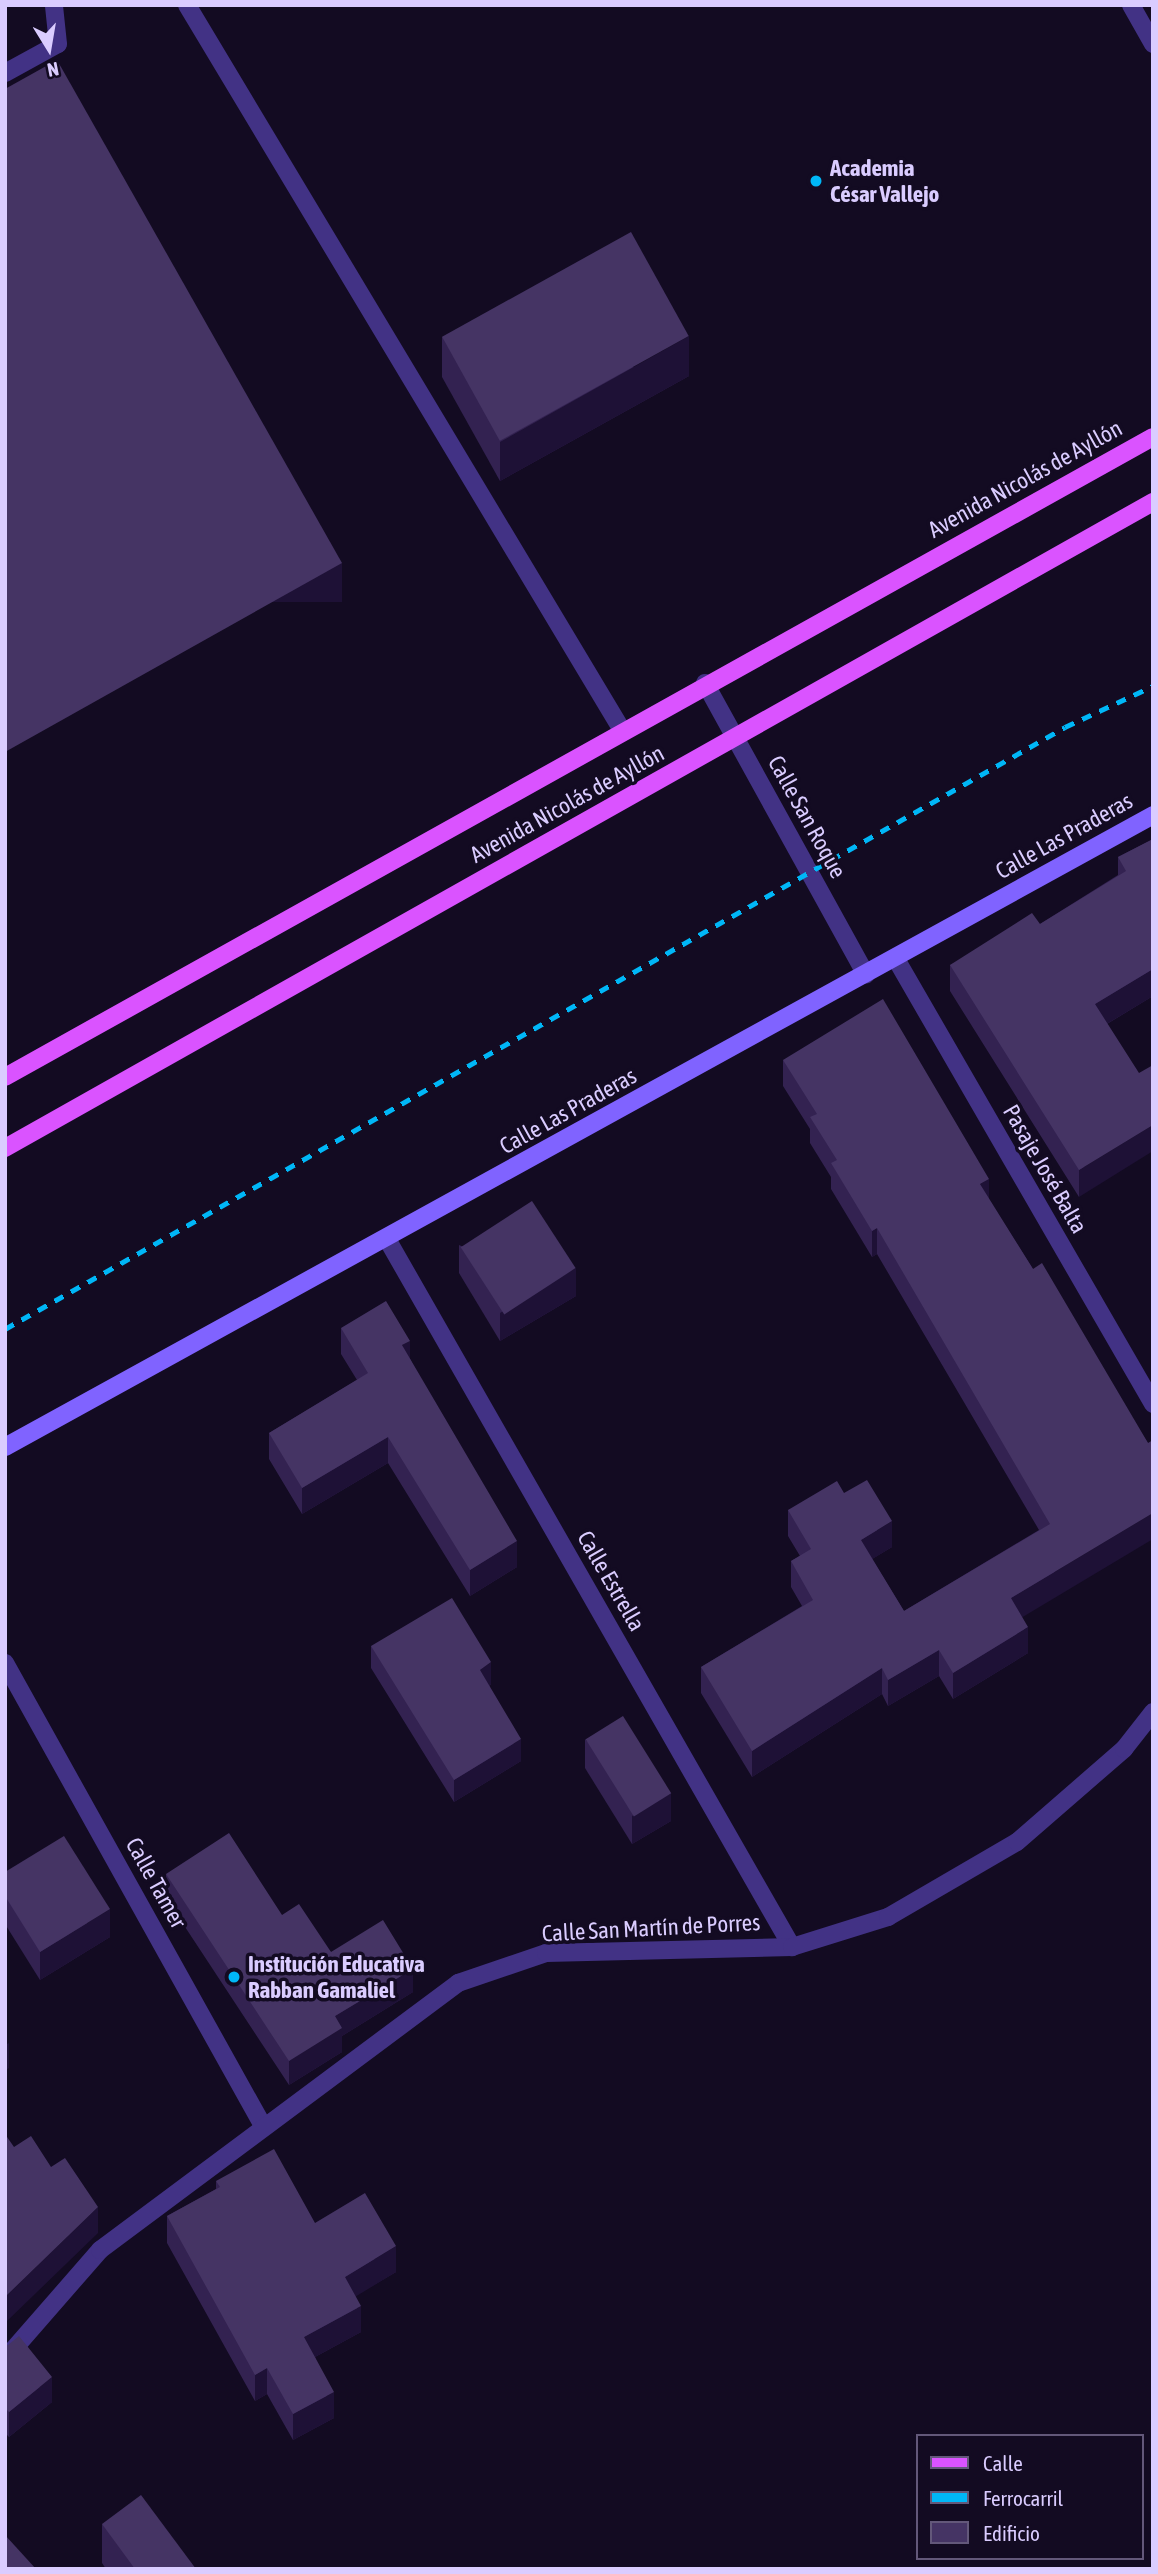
<!DOCTYPE html>
<html>
<head>
<meta charset="utf-8">
<style>
	body { margin:0 }
	#map { position:relative; width:1158px; height:2574px; overflow:hidden; background:#130b22; font-family:"Asap Condensed",sans-serif }
	div>[style] { position:absolute }
	[style*='--x'] { left:calc(var(--x)*1px); top:calc(var(--y)*1px); width:calc(var(--w)*1px); rotate:calc(var(--a)*1deg) }
	.lane>* { height:18px; margin:-9px; padding:0 9px; transform-origin:9px; border-radius:9px; background:#423285 }
	.street>* { height:18px; margin:-9px; padding:0 9px; transform-origin:9px; border-radius:9px; background:#423285 }
	.secondary>* { height:18px; margin:-9px; padding:0 9px; transform-origin:9px; border-radius:9px; background:#8063ff }
	.primary>* { height:18px; margin:-9px; padding:0 9px; transform-origin:9px; border-radius:9px; background:#da53ff }
	.rail>* { height:5px; margin-top:-2.5px; transform-origin:0; background:repeating-linear-gradient(90deg,#00b7f7 0 10px,transparent 0 19px) }
	.wall>* { inset:0; background:#332251 }
	.shaded-wall>* { inset:0; background:#1e1136; transform-origin:0 0 }
	.building>* { inset:0; background:#453464; transform-origin:0 0 }
	.dots>* { width:19px; height:19px; translate:-50% -50%; box-sizing:border-box; border:4px solid #130b22; border-radius:50% }
	span { translate:-50% -50%; white-space:nowrap; text-align:center; line-height:1.15; -webkit-text-stroke:7px #130b22; paint-order:stroke }
	.poi-label { font-size:23px; color:#daccff; font-weight:700 }
	.left { translate:0 -50%; text-align:left }
	.street-label { font-size:23px; color:#daccff }
	.frame { position:absolute; inset:0; border:7px solid #daccff; pointer-events:none }
	.legend { position:absolute; left:916px; top:2434px; width:228px; height:126px; box-sizing:border-box; background:#130b22; border:2px solid #63587a; margin:0; padding:9px 12px; list-style:none; font-size:21px; color:#daccff }
	.legend li { display:flex; align-items:center; gap:14px; height:35px }
	.legend b { width:35px; border:2px solid #63587a }
	.north { position:absolute; left:14px; top:14px; width:70px; height:70px; -webkit-text-stroke:5px #130b22; paint-order:stroke; rotate:169deg; font-size:19px; font-weight:700; line-height:28px; text-align:center; color:#daccff }
	.north::after { content:''; display:block; margin:auto; width:24px; height:32px; background:#daccff; clip-path:polygon(50% 0,100% 100%,50% 72%,0 100%) }
</style>
</head>
<body>
<div id="map">
	<div class="lane">
		<i style="--x:187;--y:5;--w:845;--a:59.04"></i>
		<i style="--x:1131;--y:5;--w:45;--a:60.6"></i>
		<i style="--x:5;--y:73;--w:60;--a:-28.7"></i>
		<i style="--x:58;--y:44;--w:39;--a:-96"></i>
	</div>
	<div class="street">
		<i style="--x:705;--y:683;--w:333;--a:61.1"></i>
		<i style="--x:896;--y:959;--w:514;--a:59.99"></i>
		<i style="--x:387;--y:1239;--w:816;--a:60.23"></i>
		<i style="--x:5;--y:1663;--w:530;--a:60.87"></i>
		<i style="--x:5;--y:2359;--w:145;--a:-48.9"></i>
		<i style="--x:100;--y:2250;--w:447;--a:-36.7"></i>
		<i style="--x:458;--y:1983;--w:93;--a:-18.8"></i>
		<i style="--x:546;--y:1953;--w:246;--a:-1.4"></i>
		<i style="--x:792;--y:1947;--w:101;--a:-17.4"></i>
		<i style="--x:888;--y:1917;--w:149;--a:-30.2"></i>
		<i style="--x:1017;--y:1842;--w:142;--a:-41"></i>
		<i style="--x:1124;--y:1749;--w:47;--a:-51.9"></i>
	</div>
	<div class="secondary">
		<i style="--x:5;--y:1447;--w:1310;--a:-28.83"></i>
	</div>
	<div class="primary">
		<i style="--x:5;--y:1077;--w:1314;--a:-29.14"></i>
		<i style="--x:5;--y:1148;--w:1317;--a:-29.37"></i>
	</div>
	<div class="rail">
		<i style="--x:5;--y:1329;--w:1219;--a:-29.59"></i>
		<i style="--x:1065;--y:727;--w:97;--a:-25"></i>
	</div>
	<div class="wall">
		<i style="clip-path:polygon(442px 337px,689px 376px,500px 481px,442px 377px)"></i>
		<i style="clip-path:polygon(1153px 839px,1153px 996px,1107px 1024px,1079px 1197px,950px 991px,950px 965px,1040px 924px,1118px 875px,1118px 857px)"></i>
		<i style="clip-path:polygon(783px 1060px,989px 1200px,1033px 1269px,1148px 1443px,1022px 1617px,1028px 1653px,953px 1699px,939px 1676px,888px 1706px,882px 1694px,752px 1777px,701px 1693px,701px 1667px,802px 1606px,791px 1587px,791px 1561px,800px 1556px,788px 1536px,788px 1510px,844px 1493px,892px 1547px,872px 1559px,904px 1611px,1039px 1530px,877px 1254px,872px 1257px,831px 1189px,831px 1177px,810px 1143px,810px 1129px,783px 1086px)"></i>
		<i style="clip-path:polygon(459px 1245px,576px 1296px,500px 1341px,459px 1273px)"></i>
		<i style="clip-path:polygon(341px 1328px,410px 1359px,517px 1567px,470px 1596px,388px 1463px,302px 1514px,269px 1459px,269px 1433px,357px 1380px,341px 1354px)"></i>
		<i style="clip-path:polygon(371px 1646px,491px 1684px,489px 1686px,521px 1761px,454px 1802px,371px 1668px)"></i>
		<i style="clip-path:polygon(585px 1739px,671px 1821px,632px 1844px,585px 1768px)"></i>
		<i style="clip-path:polygon(5px 1872px,110px 1937px,40px 1980px,5px 1924px)"></i>
		<i style="clip-path:polygon(166px 1874px,282px 1915px,331px 1952px,413px 1992px,342px 2036px,342px 2052px,289px 2085px,166px 1898px)"></i>
		<i style="clip-path:polygon(216px 2181px,315px 2223px,396px 2272px,355px 2296px,361px 2332px,315px 2357px,334px 2418px,293px 2440px,267px 2394px,255px 2401px,167px 2243px,167px 2216px,216px 2189px)"></i>
		<i style="clip-path:polygon(5px 2344px,52px 2402px,9px 2437px,5px 2433px)"></i>
		<i style="clip-path:polygon(102px 2524px,196px 2569px,106px 2569px,102px 2563px)"></i>
	</div>
	<div class="shaded-wall">
		<i style="clip-path:polygon(689px 336px,689px 376px,500px 481px,500px 442px)"></i>
		<i style="left:342px;top:563px;width:39px;height:386px;rotate:90deg"></i>
		<i style="clip-path:polygon(1153px 969px,1153px 996px,1095px 1031px,1095px 1004px)"></i>
		<i style="clip-path:polygon(1153px 1125px,1153px 1151px,1079px 1197px,1079px 1170px)"></i>
		<i style="clip-path:polygon(989px 1179px,989px 1205px,980px 1184px)"></i>
		<i style="clip-path:polygon(877px 1228px,877px 1254px,872px 1257px,872px 1231px)"></i>
		<i style="clip-path:polygon(576px 1268px,576px 1296px,500px 1341px,500px 1313px)"></i>
		<i style="clip-path:polygon(410px 1341px,410px 1367px,402px 1345px)"></i>
		<i style="clip-path:polygon(388px 1437px,388px 1463px,302px 1514px,302px 1488px)"></i>
		<i style="clip-path:polygon(1153px 1513px,1153px 1539px,1011px 1624px,1011px 1598px)"></i>
		<i style="clip-path:polygon(892px 1521px,892px 1547px,861px 1566px,861px 1540px)"></i>
		<i style="clip-path:polygon(517px 1541px,517px 1567px,470px 1596px,470px 1570px)"></i>
		<i style="clip-path:polygon(1028px 1627px,1028px 1653px,953px 1699px,953px 1673px)"></i>
		<i style="clip-path:polygon(939px 1650px,939px 1676px,888px 1706px,888px 1680px)"></i>
		<i style="clip-path:polygon(491px 1662px,491px 1684px,480px 1692px,480px 1670px)"></i>
		<i style="clip-path:polygon(882px 1668px,882px 1694px,752px 1777px,752px 1751px)"></i>
		<i style="clip-path:polygon(521px 1739px,521px 1761px,454px 1802px,454px 1780px)"></i>
		<i style="clip-path:polygon(671px 1793px,671px 1821px,632px 1844px,632px 1816px)"></i>
		<i style="clip-path:polygon(110px 1909px,110px 1937px,40px 1980px,40px 1952px)"></i>
		<i style="clip-path:polygon(413px 1969px,413px 1992px,342px 2036px,342px 2052px,289px 2085px,289px 2061px,335px 2016px)"></i>
		<i style="clip-path:polygon(9px 2043px,9px 2068px,5px 2071px,5px 2045px)"></i>
		<i style="clip-path:polygon(98px 2207px,98px 2233px,5px 2323px,5px 2297px)"></i>
		<i style="clip-path:polygon(396px 2246px,396px 2272px,345px 2303px,345px 2277px)"></i>
		<i style="clip-path:polygon(361px 2306px,361px 2332px,304px 2363px,304px 2337px)"></i>
		<i style="clip-path:polygon(267px 2368px,267px 2394px,255px 2401px,255px 2375px)"></i>
		<i style="clip-path:polygon(52px 2377px,52px 2402px,9px 2437px,9px 2412px)"></i>
		<i style="clip-path:polygon(334px 2392px,334px 2418px,293px 2440px,293px 2414px)"></i>
	</div>
	<div class="building">
		<i style="clip-path:polygon(57px 60px,342px 563px,5px 752px,5px 89px)"></i>
		<i style="left:631px;top:232px;width:119px;height:216px;rotate:61deg"></i>
		<i style="clip-path:polygon(1153px 839px,1153px 969px,1095px 1004px,1139px 1073px,1153px 1065px,1153px 1125px,1079px 1170px,950px 965px,1032px 913px,1040px 924px,1126px 871px,1118px 857px)"></i>
		<i style="clip-path:polygon(883px 999px,989px 1179px,980px 1184px,1033px 1269px,1042px 1263px,1148px 1443px,1153px 1440px,1153px 1513px,1011px 1598px,1028px 1627px,953px 1673px,939px 1650px,888px 1680px,882px 1668px,752px 1751px,701px 1667px,813px 1600px,791px 1561px,811px 1549px,788px 1510px,837px 1481px,844px 1493px,867px 1480px,892px 1521px,861px 1540px,904px 1611px,1050px 1524px,877px 1228px,872px 1231px,831px 1163px,837px 1160px,810px 1117px,817px 1114px,783px 1060px)"></i>
		<i style="left:532px;top:1201px;width:80px;height:85px;rotate:57deg"></i>
		<i style="clip-path:polygon(386px 1301px,410px 1341px,402px 1345px,517px 1541px,470px 1570px,388px 1437px,302px 1488px,269px 1433px,368px 1373px,341px 1328px)"></i>
		<i style="clip-path:polygon(452px 1598px,491px 1662px,480px 1670px,521px 1739px,454px 1780px,371px 1646px)"></i>
		<i style="left:623px;top:1716px;width:91px;height:44px;rotate:58deg"></i>
		<i style="clip-path:polygon(229px 1833px,282px 1915px,299px 1904px,331px 1952px,383px 1920px,413px 1969px,335px 2016px,342px 2028px,289px 2061px,166px 1874px)"></i>
		<i style="clip-path:polygon(64px 1836px,110px 1909px,40px 1952px,5px 1896px,5px 1872px)"></i>
		<i style="clip-path:polygon(5px 2134px,14px 2147px,31px 2136px,51px 2167px,65px 2158px,98px 2207px,5px 2297px)"></i>
		<i style="clip-path:polygon(274px 2149px,315px 2223px,365px 2193px,396px 2246px,345px 2277px,361px 2306px,304px 2337px,334px 2392px,293px 2414px,267px 2368px,255px 2375px,167px 2216px,220px 2187px,216px 2181px)"></i>
		<i style="clip-path:polygon(19px 2336px,52px 2377px,9px 2412px,5px 2408px,5px 2344px,8px 2345px)"></i>
		<i style="clip-path:polygon(141px 2495px,196px 2569px,135px 2569px,102px 2524px)"></i>
		<i style="clip-path:polygon(5px 2535px,36px 2569px,5px 2569px)"></i>
	</div>
	<div class="dots">
		<i style="left:816px;top:181px;background:#00b7f7"></i>
		<i style="left:234px;top:1977px;background:#00b7f7"></i>
	</div>
	<div class="poi-label">
		<span class="left" style="left:830px;top:181px">Academia<br>César Vallejo</span>
		<span class="left" style="left:248px;top:1977px">Institución Educativa<br>Rabban Gamaliel</span>
	</div>
	<div class="street-label">
		<span style="left:1025px;top:479px;rotate:-29deg">Avenida Nicolás de Ayllón</span>
		<span style="left:567px;top:804px;rotate:-29deg">Avenida Nicolás de Ayllón</span>
		<span style="left:807px;top:817px;rotate:61deg">Calle San Roque</span>
		<span style="left:1064px;top:836px;rotate:-29deg">Calle Las Praderas</span>
		<span style="left:568px;top:1111px;rotate:-29deg">Calle Las Praderas</span>
		<span style="left:1045px;top:1169px;rotate:60deg">Pasaje José Balta</span>
		<span style="left:611px;top:1581px;rotate:60deg">Calle Estrella</span>
		<span style="left:156px;top:1883px;rotate:61deg">Calle Tamer</span>
		<span style="left:651px;top:1928px;rotate:-3deg">Calle San Martín de Porres</span>
	</div>
	<div class="frame"></div>
	<ul class="legend">
	<li><b style="height:9px;background:#da53ff"></b>Calle</li>
	<li><b style="height:9px;background:#00b7f7"></b>Ferrocarril</li>
	<li><b style="height:19px;background:#453464"></b>Edificio</li>
	</ul>
	<div class="north">N</div>
</div>
</body>
</html>
